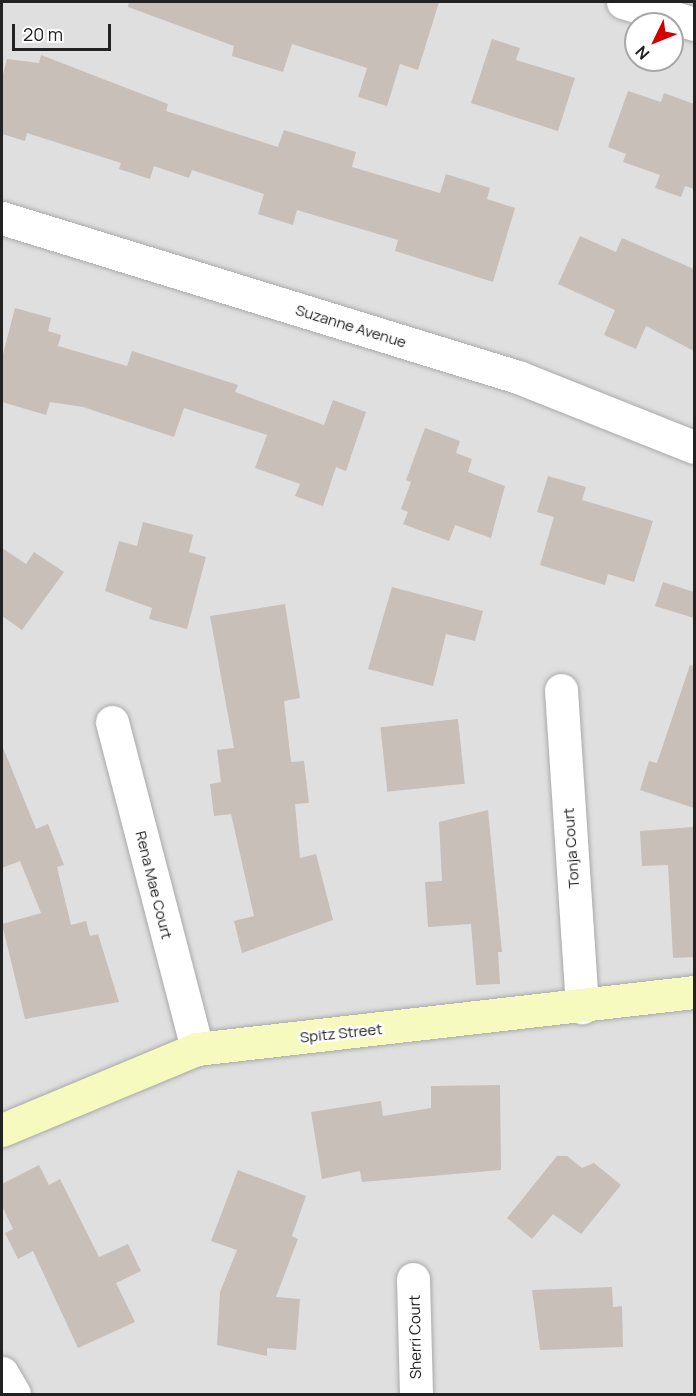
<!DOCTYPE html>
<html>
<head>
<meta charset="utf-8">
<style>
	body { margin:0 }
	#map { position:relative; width:696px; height:1396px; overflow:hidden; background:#f2efe9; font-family:Manrope,sans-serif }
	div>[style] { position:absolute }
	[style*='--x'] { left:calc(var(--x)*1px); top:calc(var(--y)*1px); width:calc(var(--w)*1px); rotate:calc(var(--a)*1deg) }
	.residential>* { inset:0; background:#e0dfdf }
	.building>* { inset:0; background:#c7bfb8; transform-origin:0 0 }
	.roads { filter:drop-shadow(0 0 2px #a9a9a9) drop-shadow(0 0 2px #a9a9a9) }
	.street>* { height:33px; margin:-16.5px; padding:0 16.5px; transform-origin:16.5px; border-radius:16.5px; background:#fff }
	.secondary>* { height:33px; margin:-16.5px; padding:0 16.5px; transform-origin:16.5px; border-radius:16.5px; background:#f7fabf }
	span { translate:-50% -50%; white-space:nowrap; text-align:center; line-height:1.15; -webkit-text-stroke:4.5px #fff; paint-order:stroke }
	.street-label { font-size:15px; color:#222 }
	.frame { position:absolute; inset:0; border:3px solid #222; pointer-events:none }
	.north { position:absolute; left:624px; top:12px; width:60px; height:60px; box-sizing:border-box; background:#fff; border:2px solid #a7a7a7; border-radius:50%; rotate:227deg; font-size:16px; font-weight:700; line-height:24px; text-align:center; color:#222 }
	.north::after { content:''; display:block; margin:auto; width:21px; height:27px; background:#d40000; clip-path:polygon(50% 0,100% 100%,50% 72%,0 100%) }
	.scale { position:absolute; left:12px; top:24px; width:99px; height:27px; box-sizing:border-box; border:3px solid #222; border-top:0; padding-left:8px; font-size:18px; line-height:21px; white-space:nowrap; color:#222; -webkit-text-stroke:4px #fff; paint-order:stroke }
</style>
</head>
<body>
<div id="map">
	<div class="residential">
		<i style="clip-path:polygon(evenodd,2px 2px,694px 2px,694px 1394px,2px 1394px,2px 2px,636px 24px,672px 24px,672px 60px,636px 60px,636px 24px)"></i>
	</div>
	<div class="building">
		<i style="clip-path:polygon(129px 2px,439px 2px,418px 70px,400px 64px,387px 106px,358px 97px,367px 68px,292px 44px,283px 72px,232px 56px,234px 46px,128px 7px)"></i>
		<i style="clip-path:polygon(492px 39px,520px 48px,516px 60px,575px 78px,558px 131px,471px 103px)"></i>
		<i style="clip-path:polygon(41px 55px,168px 104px,166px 111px,278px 147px,284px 130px,356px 152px,352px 167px,440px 193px,446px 174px,490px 188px,487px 199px,515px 208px,493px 282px,395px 251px,398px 240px,297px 210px,293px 225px,258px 214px,264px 194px,192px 170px,189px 178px,154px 166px,150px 179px,119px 169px,121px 163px,27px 133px,25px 141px,2px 134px,2px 78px,7px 59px,39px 63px)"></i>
		<i style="clip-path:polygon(628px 91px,661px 102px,664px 93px,694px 104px,694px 189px,685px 186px,681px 197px,655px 188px,660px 175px,623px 162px,626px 154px,608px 147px)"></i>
		<i style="clip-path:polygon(580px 236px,616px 252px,622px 238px,694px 269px,694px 351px,646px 326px,636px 349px,604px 335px,615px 310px,558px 284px)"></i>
		<i style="clip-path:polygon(15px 308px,51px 318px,48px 331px,61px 335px,58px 346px,127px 366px,132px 351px,238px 385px,235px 392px,324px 425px,333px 400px,366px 412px,346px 471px,336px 467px,323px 506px,295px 496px,300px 484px,255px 468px,267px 435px,184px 408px,174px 437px,83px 407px,50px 402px,46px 415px,2px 402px,2px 358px)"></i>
		<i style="clip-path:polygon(425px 428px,460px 441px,456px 453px,472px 459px,468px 472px,505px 486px,491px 538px,455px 525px,449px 541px,403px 524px,408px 512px,401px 509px,411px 482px,406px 480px)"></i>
		<i style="clip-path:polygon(548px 476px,586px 487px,582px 500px,653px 521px,634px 582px,608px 574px,605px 585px,540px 565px,554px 517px,537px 512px)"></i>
		<i style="clip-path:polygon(143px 522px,193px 535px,189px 552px,206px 557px,187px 629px,149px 619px,152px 608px,105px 591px,119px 541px,137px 546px)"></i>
		<i style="clip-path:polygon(2px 548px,26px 564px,34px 552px,64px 572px,22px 630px,2px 616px)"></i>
		<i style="clip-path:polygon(663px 582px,694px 592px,694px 618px,655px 606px)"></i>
		<i style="clip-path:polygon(392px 587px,483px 611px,475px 641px,446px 634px,433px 686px,368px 669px)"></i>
		<i style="clip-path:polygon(285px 604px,300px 698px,284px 701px,291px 762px,304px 761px,309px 803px,295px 804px,300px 858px,316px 854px,333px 920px,242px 953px,234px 921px,254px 916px,231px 814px,214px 816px,210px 784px,221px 782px,217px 750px,234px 748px,210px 616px)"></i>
		<i style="clip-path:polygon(690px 665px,694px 666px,694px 808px,640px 790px,649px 761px,657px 763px)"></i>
		<i style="left:458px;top:719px;width:65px;height:78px;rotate:84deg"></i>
		<i style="clip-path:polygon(2px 745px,36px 829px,48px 824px,64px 865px,57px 867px,71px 925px,86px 921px,90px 936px,98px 934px,119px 1002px,25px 1019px,2px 924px,41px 913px,20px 861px,2px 868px)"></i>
		<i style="clip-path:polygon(488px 810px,502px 952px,498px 952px,500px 984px,476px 985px,471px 924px,428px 927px,425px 882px,442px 881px,439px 822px)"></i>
		<i style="clip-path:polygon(694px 827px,694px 957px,673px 958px,668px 865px,642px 866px,640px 831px)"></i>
		<i style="clip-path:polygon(500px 1085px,501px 1170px,362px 1182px,360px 1171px,322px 1179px,311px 1112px,381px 1101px,383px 1116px,431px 1108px,431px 1086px)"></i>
		<i style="clip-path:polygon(557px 1156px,567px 1156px,582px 1168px,594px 1163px,621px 1185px,581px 1234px,553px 1214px,532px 1239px,507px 1218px)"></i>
		<i style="clip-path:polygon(39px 1165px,49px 1185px,60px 1179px,99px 1257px,128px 1244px,141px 1271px,116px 1283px,135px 1322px,78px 1348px,33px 1251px,18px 1259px,5px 1233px,13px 1229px,2px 1206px,2px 1184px)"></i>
		<i style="clip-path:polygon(238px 1170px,306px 1196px,292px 1236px,298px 1239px,276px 1297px,300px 1299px,296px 1350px,267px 1348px,267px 1356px,217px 1345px,220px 1292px,237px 1250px,211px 1241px)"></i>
		<i style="clip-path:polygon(612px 1287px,613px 1307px,622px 1306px,623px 1347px,540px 1350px,532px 1290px)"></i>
	</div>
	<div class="roads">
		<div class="street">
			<i style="--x:623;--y:2;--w:74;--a:17.2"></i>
			<i style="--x:2;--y:218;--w:540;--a:17.13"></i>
			<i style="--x:518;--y:377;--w:189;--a:21.7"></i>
			<i style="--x:561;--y:690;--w:318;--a:86.2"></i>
			<i style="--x:112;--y:722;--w:338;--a:75.4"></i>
			<i style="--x:413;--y:1279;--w:115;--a:88.5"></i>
			<i style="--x:2;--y:1373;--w:24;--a:60"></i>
		</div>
		<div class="secondary">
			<i style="--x:2;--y:1130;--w:211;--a:-22.6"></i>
			<i style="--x:197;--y:1049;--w:500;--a:-6.54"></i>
		</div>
	</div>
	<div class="street-label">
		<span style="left:351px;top:326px;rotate:17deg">Suzanne Avenue</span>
		<span style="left:571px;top:848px;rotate:-94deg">Tonja Court</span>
		<span style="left:154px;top:885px;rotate:76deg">Rena Mae Court</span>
		<span style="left:341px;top:1033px;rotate:-6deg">Spitz Street</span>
		<span style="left:415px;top:1337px;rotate:-91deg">Sherri Court</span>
	</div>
	<div class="frame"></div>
	<div class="north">N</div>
	<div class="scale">20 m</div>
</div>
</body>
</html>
